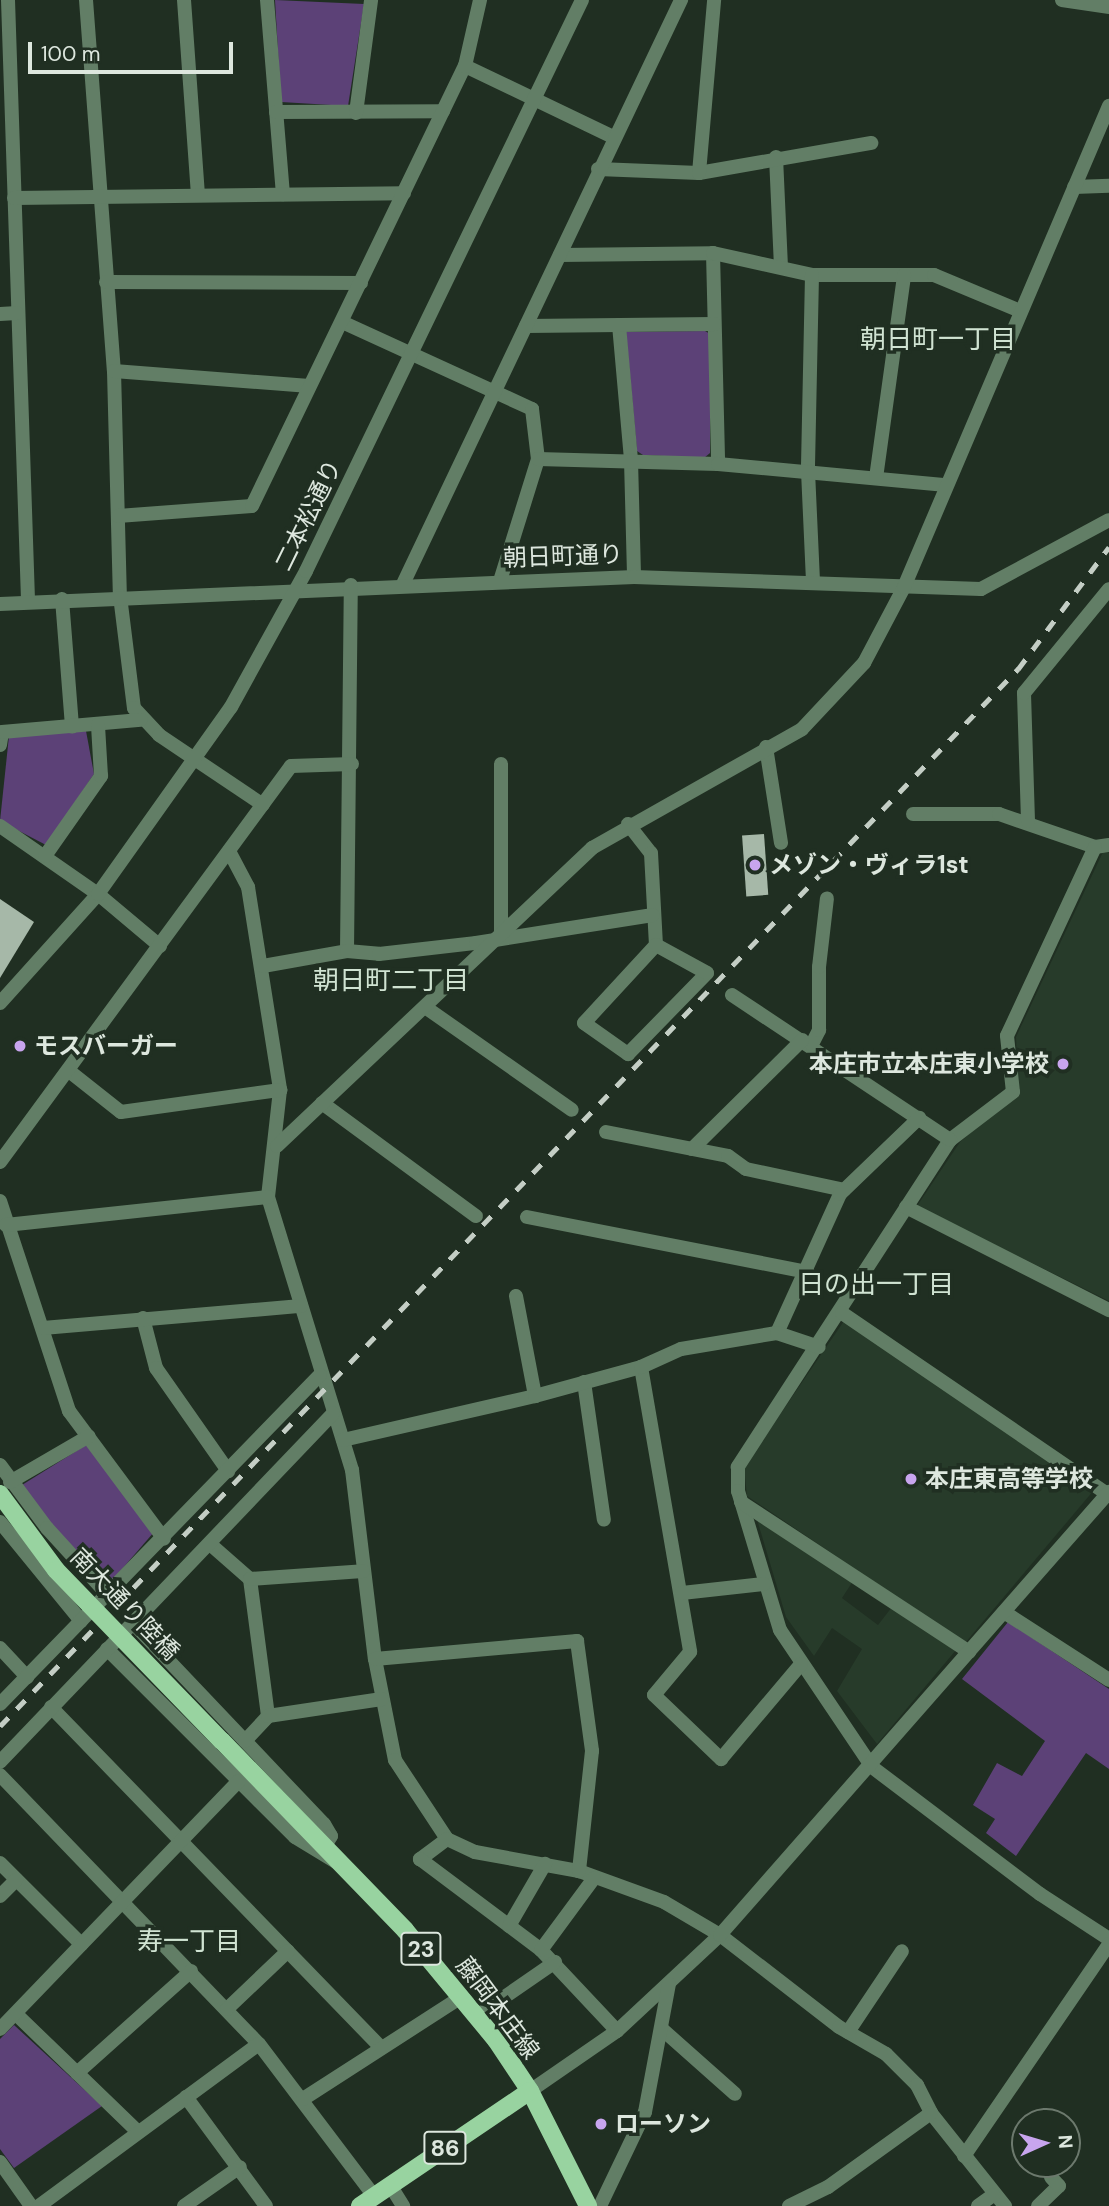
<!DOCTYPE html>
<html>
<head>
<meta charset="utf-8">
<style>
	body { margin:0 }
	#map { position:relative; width:1109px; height:2206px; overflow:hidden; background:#202f22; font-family:"DM Sans","Noto Sans JP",sans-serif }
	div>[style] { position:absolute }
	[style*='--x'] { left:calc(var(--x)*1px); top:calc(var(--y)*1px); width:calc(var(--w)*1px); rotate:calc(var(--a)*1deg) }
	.built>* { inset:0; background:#273b2a }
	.green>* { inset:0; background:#5c4177 }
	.building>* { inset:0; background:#a6b8a8; transform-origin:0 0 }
	.minor>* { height:14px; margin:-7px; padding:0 7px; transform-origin:7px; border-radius:7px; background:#627e66 }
	.major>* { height:18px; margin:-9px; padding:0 9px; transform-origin:9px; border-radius:9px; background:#98d3a0 }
	.rail>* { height:4.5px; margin-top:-2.25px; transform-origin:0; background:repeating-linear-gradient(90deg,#c4cec5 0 12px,transparent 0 24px) }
	.major-bridge>* { height:18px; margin:-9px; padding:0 9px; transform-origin:9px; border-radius:9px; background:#98d3a0 }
	.dots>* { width:19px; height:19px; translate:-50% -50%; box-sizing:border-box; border:4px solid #202f22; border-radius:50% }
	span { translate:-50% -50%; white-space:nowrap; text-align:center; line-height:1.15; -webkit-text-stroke:7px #202f22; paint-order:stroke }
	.shield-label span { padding:2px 5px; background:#202f22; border:2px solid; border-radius:5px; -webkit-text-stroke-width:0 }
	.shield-label { font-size:23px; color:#dde7de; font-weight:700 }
	.street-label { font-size:24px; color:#dde7de }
	.poi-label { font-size:24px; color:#dde7de; font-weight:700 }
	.left { translate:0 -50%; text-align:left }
	.right { translate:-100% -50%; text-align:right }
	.neighbourhood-label { font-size:26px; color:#d0e3d2 }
	.north { position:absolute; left:1011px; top:2108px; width:70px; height:70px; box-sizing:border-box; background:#202f22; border:2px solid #6c796d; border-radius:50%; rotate:86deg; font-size:19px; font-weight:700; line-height:28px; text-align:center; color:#dde7de }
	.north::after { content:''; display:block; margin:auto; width:24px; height:32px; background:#c8a5ee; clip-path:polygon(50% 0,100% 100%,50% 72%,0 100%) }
	.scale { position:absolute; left:28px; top:42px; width:205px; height:32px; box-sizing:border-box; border:4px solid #dde7de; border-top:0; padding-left:9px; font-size:21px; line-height:24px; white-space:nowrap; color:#dde7de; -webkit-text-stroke:5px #202f22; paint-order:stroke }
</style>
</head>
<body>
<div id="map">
	<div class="built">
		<i style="clip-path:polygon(1103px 852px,1109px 853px,1109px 1301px,917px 1206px,960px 1142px,1018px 1091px,1016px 1037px)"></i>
		<i style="clip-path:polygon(844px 1321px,1094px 1490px,965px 1643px,747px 1496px,744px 1467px)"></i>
		<i style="clip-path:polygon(756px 1516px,853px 1581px,842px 1598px,878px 1625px,892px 1607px,956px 1650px,877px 1744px,837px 1691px,862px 1649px,832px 1628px,814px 1656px,786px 1617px)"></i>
	</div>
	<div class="green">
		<i style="clip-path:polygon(275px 0,364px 4px,348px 106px,281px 102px)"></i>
		<i style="clip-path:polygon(705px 331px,710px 334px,710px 453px,704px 458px,643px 455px,637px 451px,626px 332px)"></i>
		<i style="clip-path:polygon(86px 731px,94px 774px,46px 845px,0 821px,9px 736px)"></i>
		<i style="clip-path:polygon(86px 1445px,154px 1532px,110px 1583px,102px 1583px,72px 1552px,22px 1485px)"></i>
		<i style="clip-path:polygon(1008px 1622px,1109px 1689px,1109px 1769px,1086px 1753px,1016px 1856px,986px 1833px,995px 1819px,973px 1805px,997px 1763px,1022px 1776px,1045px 1741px,962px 1679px)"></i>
		<i style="clip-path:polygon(14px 2025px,102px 2106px,14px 2168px,0 2149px,0 2039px)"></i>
	</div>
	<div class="building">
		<i style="left:764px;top:834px;width:61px;height:22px;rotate:86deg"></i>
		<i style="clip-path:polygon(0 899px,34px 922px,0 978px)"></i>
	</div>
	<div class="minor">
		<i style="--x:8;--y:0;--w:601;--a:88.09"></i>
		<i style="--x:86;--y:0;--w:372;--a:85.7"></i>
		<i style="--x:114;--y:371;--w:225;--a:88.5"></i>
		<i style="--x:120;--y:596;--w:113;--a:82.9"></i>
		<i style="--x:134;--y:708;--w:37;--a:47"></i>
		<i style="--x:159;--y:735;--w:125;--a:33.9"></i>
		<i style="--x:184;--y:0;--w:195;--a:85.9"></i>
		<i style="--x:267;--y:0;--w:195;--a:85.3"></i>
		<i style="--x:1062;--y:0;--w:48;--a:8.5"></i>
		<i style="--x:465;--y:66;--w:164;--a:25.6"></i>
		<i style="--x:276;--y:112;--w:167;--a:-0.3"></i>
		<i style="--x:356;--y:113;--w:114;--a:-82.4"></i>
		<i style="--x:776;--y:157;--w:110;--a:87.4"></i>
		<i style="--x:598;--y:169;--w:101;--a:2.3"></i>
		<i style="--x:699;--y:173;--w:175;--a:-9.9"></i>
		<i style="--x:699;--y:173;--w:174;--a:-85"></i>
		<i style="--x:1074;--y:187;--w:35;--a:-2"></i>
		<i style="--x:14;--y:198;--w:390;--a:-0.7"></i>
		<i style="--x:713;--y:253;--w:211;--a:88.6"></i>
		<i style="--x:560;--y:255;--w:153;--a:-0.7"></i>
		<i style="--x:713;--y:253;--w:101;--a:12.5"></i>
		<i style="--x:812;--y:275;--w:122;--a:0"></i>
		<i style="--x:934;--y:275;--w:93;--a:22.7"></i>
		<i style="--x:812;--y:275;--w:196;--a:91.2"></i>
		<i style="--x:808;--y:471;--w:110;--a:87.4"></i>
		<i style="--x:106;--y:282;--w:255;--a:0.2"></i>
		<i style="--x:0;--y:314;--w:17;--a:-3"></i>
		<i style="--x:342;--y:322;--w:209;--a:24.6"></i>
		<i style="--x:532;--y:409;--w:50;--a:83.2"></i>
		<i style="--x:538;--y:459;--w:128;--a:107.3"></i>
		<i style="--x:619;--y:325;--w:136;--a:84.9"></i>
		<i style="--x:631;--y:460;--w:117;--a:88.5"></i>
		<i style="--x:526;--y:326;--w:188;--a:-0.6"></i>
		<i style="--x:114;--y:371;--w:196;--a:4.4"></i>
		<i style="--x:538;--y:459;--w:180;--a:1.6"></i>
		<i style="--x:718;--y:464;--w:229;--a:5.3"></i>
		<i style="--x:876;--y:478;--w:205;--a:-82.1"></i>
		<i style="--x:118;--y:516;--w:134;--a:-4.3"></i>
		<i style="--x:252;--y:506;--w:489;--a:-64.2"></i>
		<i style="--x:465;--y:66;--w:68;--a:-77.2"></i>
		<i style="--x:403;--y:584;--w:647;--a:-64.54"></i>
		<i style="--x:62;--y:599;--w:128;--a:85.5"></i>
		<i style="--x:0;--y:604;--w:635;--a:-2.44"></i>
		<i style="--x:634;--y:577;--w:347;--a:2"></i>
		<i style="--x:981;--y:589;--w:145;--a:-28.3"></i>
		<i style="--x:0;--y:745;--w:13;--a:-81"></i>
		<i style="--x:2;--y:732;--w:139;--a:-5"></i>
		<i style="--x:766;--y:747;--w:97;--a:81.1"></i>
		<i style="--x:913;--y:814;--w:86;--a:0"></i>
		<i style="--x:999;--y:814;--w:102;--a:19"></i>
		<i style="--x:1028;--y:821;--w:128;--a:-91.8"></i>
		<i style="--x:1024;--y:693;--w:134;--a:-50.7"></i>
		<i style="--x:628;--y:824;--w:37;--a:52"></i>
		<i style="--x:651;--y:853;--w:92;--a:86.9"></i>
		<i style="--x:656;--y:945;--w:106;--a:132.7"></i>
		<i style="--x:584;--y:1023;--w:54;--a:35.2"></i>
		<i style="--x:628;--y:1054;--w:113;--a:-45.7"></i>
		<i style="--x:707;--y:973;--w:58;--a:-151.2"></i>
		<i style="--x:0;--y:826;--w:119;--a:34.8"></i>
		<i style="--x:98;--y:894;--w:81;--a:40"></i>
		<i style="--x:1109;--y:845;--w:14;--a:172"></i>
		<i style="--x:1095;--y:847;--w:208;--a:115"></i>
		<i style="--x:1007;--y:1036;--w:56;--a:83.9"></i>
		<i style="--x:1013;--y:1092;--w:79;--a:142.7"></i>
		<i style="--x:950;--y:1140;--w:390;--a:123"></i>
		<i style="--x:738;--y:1467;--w:24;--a:90"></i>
		<i style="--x:738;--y:1491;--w:145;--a:73.2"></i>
		<i style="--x:780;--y:1630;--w:165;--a:56.1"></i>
		<i style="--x:872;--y:1767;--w:211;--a:37.1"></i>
		<i style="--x:1040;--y:1894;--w:82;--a:33.1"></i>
		<i style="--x:229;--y:851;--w:41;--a:62.2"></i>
		<i style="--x:248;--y:887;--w:206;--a:81"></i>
		<i style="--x:280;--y:1090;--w:108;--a:96.4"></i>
		<i style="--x:268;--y:1197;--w:286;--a:72.9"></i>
		<i style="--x:352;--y:1470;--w:190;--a:83.1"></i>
		<i style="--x:375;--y:1659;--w:103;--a:78.8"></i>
		<i style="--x:395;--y:1760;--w:95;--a:56.6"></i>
		<i style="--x:447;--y:1839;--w:31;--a:25"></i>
		<i style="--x:475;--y:1852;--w:106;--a:10.4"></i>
		<i style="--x:579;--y:1871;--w:90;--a:20"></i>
		<i style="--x:664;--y:1902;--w:65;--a:30.5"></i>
		<i style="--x:720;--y:1935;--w:150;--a:37.7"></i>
		<i style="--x:839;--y:2027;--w:54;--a:29.9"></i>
		<i style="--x:886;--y:2054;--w:44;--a:45"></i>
		<i style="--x:917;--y:2085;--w:31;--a:63"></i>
		<i style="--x:931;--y:2113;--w:119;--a:51.5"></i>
		<i style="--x:45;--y:856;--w:98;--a:-55"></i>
		<i style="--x:101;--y:776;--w:51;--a:-93.4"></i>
		<i style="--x:501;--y:936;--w:172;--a:-90"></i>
		<i style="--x:347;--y:951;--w:366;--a:-89.4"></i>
		<i style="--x:263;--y:966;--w:85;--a:-10.1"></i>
		<i style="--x:347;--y:951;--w:32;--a:5"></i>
		<i style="--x:379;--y:954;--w:98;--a:-6.5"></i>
		<i style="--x:476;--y:943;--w:179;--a:-9"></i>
		<i style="--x:732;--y:995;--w:262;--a:33.6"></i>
		<i style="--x:0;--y:1003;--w:147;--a:-48"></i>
		<i style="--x:98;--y:894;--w:229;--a:-54.6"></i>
		<i style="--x:231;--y:707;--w:155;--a:-61.1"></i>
		<i style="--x:306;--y:571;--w:634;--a:-64.2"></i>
		<i style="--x:425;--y:1007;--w:179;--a:35"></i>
		<i style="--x:812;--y:1044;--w:16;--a:-63"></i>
		<i style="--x:819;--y:1030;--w:63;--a:-90"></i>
		<i style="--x:819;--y:967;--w:69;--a:-83.4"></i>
		<i style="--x:69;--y:1071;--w:66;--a:38.3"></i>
		<i style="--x:121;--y:1112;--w:161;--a:-7.9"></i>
		<i style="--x:322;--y:1103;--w:191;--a:36.3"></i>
		<i style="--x:606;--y:1132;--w:124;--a:11.1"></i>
		<i style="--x:728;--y:1156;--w:22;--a:36"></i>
		<i style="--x:746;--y:1169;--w:100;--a:12.1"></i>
		<i style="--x:277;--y:1146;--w:434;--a:-43.4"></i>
		<i style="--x:592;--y:848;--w:241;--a:-29.5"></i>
		<i style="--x:802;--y:729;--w:91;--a:-46.8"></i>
		<i style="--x:864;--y:663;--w:86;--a:-62.2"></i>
		<i style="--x:904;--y:587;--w:523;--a:-66.92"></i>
		<i style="--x:692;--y:1149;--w:155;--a:-44.7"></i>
		<i style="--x:0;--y:1162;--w:491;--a:-53.7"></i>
		<i style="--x:291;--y:766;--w:61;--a:-1.9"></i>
		<i style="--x:0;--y:1201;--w:221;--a:71.8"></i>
		<i style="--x:69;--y:1411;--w:159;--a:53.4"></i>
		<i style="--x:906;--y:1207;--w:228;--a:26.9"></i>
		<i style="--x:527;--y:1217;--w:286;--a:11.1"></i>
		<i style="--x:6;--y:1225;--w:263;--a:-6.1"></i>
		<i style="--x:516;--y:1296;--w:102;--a:79.2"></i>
		<i style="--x:842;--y:1313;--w:323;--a:34.3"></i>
		<i style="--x:143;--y:1318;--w:52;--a:75.4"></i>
		<i style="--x:156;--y:1368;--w:126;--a:55"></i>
		<i style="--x:43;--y:1328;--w:259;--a:-4.9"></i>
		<i style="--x:777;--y:1333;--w:153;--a:-65.6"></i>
		<i style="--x:840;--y:1194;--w:110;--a:-43.9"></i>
		<i style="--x:641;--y:1367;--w:289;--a:80.2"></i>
		<i style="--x:690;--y:1652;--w:56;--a:129.9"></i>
		<i style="--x:654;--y:1695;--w:93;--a:43.7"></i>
		<i style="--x:721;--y:1759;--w:124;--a:-49.9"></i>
		<i style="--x:584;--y:1382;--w:139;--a:81.8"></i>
		<i style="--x:343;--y:1440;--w:197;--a:-12.9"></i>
		<i style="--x:535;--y:1396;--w:110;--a:-15.3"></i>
		<i style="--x:641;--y:1367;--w:44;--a:-24.2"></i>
		<i style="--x:681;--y:1349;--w:97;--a:-9.5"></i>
		<i style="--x:777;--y:1333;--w:44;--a:18.4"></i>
		<i style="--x:0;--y:1465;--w:79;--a:53.3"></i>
		<i style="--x:47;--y:1528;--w:89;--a:47.7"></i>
		<i style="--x:10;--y:1482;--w:91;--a:-30.2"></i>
		<i style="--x:741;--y:1502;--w:273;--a:33.3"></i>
		<i style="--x:0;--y:1522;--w:128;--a:50.7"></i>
		<i style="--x:210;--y:1544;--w:53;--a:41.2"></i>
		<i style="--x:250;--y:1579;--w:138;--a:82.5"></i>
		<i style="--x:250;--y:1579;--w:113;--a:-4"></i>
		<i style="--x:682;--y:1593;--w:82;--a:-6.3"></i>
		<i style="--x:1004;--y:1612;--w:125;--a:32.9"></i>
		<i style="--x:133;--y:1623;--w:277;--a:46.5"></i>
		<i style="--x:324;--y:1824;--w:14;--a:60"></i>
		<i style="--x:331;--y:1836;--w:12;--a:121"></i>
		<i style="--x:0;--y:1648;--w:40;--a:47"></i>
		<i style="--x:107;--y:1649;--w:266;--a:45"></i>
		<i style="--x:295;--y:1837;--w:50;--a:31.2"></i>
		<i style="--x:375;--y:1659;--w:203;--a:-5.1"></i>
		<i style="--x:577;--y:1641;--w:111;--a:82.2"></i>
		<i style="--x:592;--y:1751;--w:121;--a:96.2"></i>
		<i style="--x:0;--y:1704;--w:459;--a:-45.8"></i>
		<i style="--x:51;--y:1707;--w:474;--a:45.9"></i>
		<i style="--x:245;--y:1741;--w:34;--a:-47"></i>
		<i style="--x:268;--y:1716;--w:115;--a:-8.5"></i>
		<i style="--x:0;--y:1762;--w:482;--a:-46.3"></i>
		<i style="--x:0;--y:1775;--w:373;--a:46.1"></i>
		<i style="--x:259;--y:2044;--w:191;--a:52.9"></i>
		<i style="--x:447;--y:1839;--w:34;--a:143"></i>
		<i style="--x:420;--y:1859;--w:151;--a:36.9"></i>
		<i style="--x:541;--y:1950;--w:111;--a:46.8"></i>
		<i style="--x:0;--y:1863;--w:115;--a:45"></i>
		<i style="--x:0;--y:1896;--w:23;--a:-45"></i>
		<i style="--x:509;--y:1926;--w:72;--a:-59.9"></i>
		<i style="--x:541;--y:1950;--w:89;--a:-53.6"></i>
		<i style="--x:227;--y:2009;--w:84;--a:-43.6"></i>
		<i style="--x:16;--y:2014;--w:170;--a:44"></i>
		<i style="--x:477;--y:2016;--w:95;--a:-34.7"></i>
		<i style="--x:0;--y:2029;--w:344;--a:-46.1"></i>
		<i style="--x:663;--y:2030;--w:96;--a:41.6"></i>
		<i style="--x:848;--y:2032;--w:97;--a:-56.3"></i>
		<i style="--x:77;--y:2073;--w:153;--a:-41.8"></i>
		<i style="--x:530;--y:2091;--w:106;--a:-34.6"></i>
		<i style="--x:617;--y:2031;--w:141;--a:-43"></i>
		<i style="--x:720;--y:1935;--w:590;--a:-48.71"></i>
		<i style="--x:186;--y:2097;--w:135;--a:53.7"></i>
		<i style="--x:303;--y:2099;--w:188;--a:-32.8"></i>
		<i style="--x:964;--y:2156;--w:257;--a:-55.6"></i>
		<i style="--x:0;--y:2162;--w:54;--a:54.8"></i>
		<i style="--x:390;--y:2185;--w:25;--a:58"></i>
		<i style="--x:39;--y:2206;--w:273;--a:-36.4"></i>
		<i style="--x:184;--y:2206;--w:68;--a:-34.9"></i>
		<i style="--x:600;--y:2206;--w:104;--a:-64.4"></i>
		<i style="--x:645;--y:2112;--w:130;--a:-79.4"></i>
		<i style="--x:789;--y:2206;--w:43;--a:-26"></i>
		<i style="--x:828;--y:2187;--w:127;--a:-35.7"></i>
		<i style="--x:978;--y:2206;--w:19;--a:-36"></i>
		<i style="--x:1038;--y:2206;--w:29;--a:-44"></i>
		<i style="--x:1059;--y:2186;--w:12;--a:-132"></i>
	</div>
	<div class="major">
		<i style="--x:222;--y:1741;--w:263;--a:45.9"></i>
		<i style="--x:405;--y:1930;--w:143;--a:50.4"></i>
		<i style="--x:496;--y:2040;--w:61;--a:56.3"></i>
		<i style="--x:530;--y:2091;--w:129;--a:63.2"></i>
		<i style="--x:360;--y:2206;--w:205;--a:-34.1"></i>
	</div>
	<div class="rail">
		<i style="--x:0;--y:1726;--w:1468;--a:-46.08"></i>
		<i style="--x:1018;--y:669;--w:152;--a:-53.3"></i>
	</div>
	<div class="major-bridge">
		<i style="--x:0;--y:1494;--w:94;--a:53.6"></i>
		<i style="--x:56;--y:1570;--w:238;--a:45.9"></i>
	</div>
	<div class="dots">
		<i style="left:755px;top:865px;background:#c8a5ee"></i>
		<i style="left:20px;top:1046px;background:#c8a5ee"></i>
		<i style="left:1063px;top:1064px;background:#c8a5ee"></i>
		<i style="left:911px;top:1479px;background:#c8a5ee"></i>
		<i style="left:601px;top:2124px;background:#c8a5ee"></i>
	</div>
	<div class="shield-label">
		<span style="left:421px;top:1949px">23</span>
		<span style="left:445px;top:2148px">86</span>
	</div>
	<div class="street-label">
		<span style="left:308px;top:515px;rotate:-64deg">二本松通り</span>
		<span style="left:563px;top:556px;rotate:-2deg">朝日町通り</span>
		<span style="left:125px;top:1604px;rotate:46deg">南大通り陸橋</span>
		<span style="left:498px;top:2008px;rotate:53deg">藤岡本庄線</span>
	</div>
	<div class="poi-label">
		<span class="left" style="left:769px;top:865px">メゾン・ヴィラ1st</span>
		<span class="left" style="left:34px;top:1046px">モスバーガー</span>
		<span class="right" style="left:1049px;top:1064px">本庄市立本庄東小学校</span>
		<span class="left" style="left:925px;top:1479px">本庄東高等学校</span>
		<span class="left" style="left:615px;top:2124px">ローソン</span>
	</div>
	<div class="neighbourhood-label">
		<span style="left:938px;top:340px">朝日町一丁目</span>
		<span style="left:391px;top:981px">朝日町二丁目</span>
		<span style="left:876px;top:1285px">日の出一丁目</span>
		<span style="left:189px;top:1942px">寿一丁目</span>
	</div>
	<div class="north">N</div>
	<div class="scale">100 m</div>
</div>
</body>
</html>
